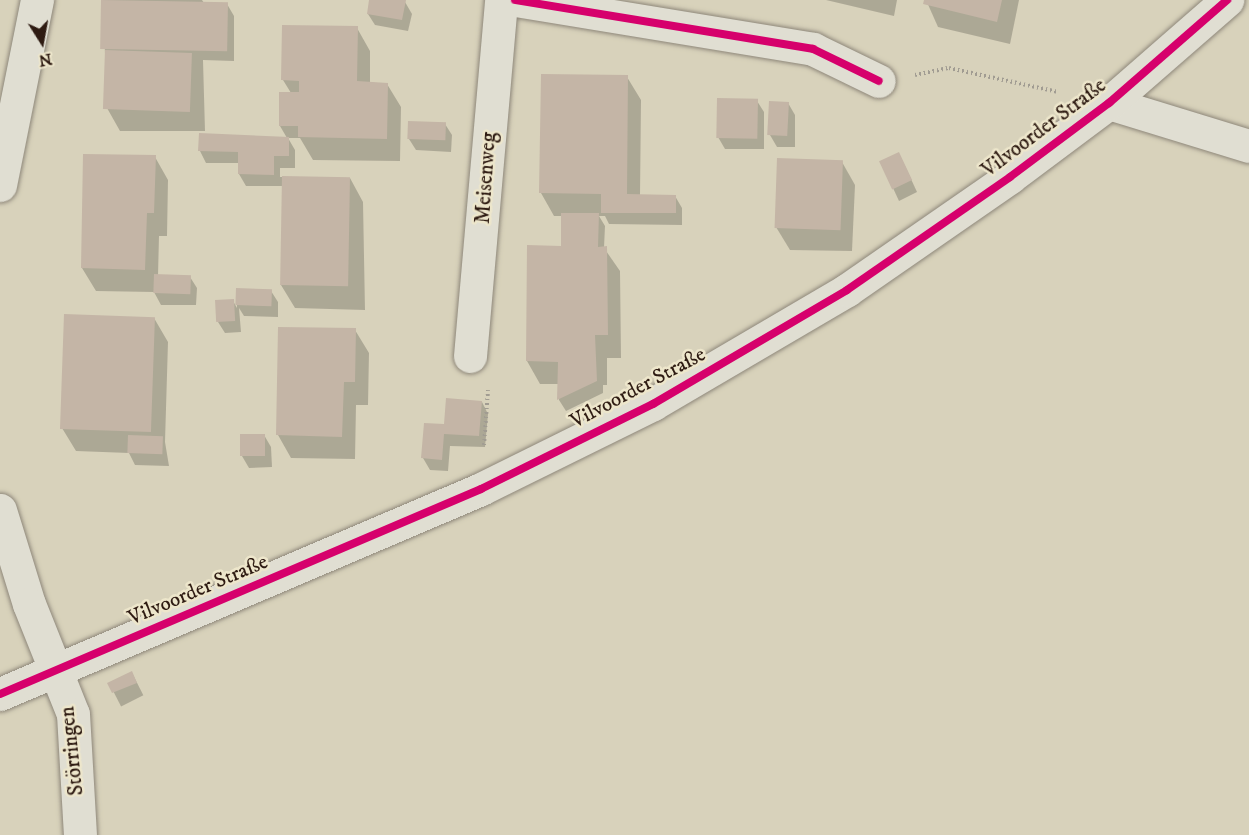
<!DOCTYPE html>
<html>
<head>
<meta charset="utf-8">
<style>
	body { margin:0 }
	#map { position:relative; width:1249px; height:835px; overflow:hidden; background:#d8d2bb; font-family:"IM FELL DW Pica",serif }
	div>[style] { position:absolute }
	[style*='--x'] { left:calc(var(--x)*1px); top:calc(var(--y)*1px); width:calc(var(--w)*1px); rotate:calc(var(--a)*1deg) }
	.shadow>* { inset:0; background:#0003; transform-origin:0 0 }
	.building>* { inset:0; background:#c4b5a6; transform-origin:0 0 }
	.path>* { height:4px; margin-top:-2px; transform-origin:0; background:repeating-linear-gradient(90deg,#a19c92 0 1.5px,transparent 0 4.5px) }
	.roads { filter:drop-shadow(0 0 2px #8e877a) drop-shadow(0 0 2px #8e877a) }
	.minor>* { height:33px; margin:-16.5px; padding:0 16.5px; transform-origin:16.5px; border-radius:16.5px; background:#e0ded2 }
	.cycleway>* { height:8px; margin:-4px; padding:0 4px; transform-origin:4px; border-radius:4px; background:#d6006c }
	span { translate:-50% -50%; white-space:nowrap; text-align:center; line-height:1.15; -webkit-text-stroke:5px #ede6cb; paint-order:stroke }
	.street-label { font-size:21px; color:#2e1b12 }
	.north { position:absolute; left:12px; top:12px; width:60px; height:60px; -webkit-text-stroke:4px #ede6cb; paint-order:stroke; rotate:169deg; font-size:16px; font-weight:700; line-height:24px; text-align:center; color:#2e1b12 }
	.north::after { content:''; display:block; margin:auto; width:21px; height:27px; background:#2e1b12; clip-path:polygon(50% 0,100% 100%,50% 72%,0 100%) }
</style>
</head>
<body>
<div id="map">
	<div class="shadow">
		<i style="clip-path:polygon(103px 0,202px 0,206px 6px,227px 4px,234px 16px,234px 61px,203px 60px,205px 131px,120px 131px,107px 108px)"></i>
		<i style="clip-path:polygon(371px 0,405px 2px,412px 14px,408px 31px,375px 25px,368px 14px)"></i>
		<i style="clip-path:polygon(826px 0,897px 0,894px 16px)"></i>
		<i style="clip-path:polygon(926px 0,1019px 0,1010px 44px,938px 27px)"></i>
		<i style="clip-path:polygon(357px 28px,370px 51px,370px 83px,387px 84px,401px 107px,400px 161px,313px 160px,300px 138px,288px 138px,295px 150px,295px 168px,280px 168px,280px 177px,350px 178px,363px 202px,365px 310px,295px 308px,281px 285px,283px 186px,246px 186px,239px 174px,239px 163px,206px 163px,200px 151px,200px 135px,287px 138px,280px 126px,281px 93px,291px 93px,283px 80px)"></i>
		<i style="clip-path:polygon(627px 77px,641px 100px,640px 196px,675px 196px,682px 208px,682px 225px,609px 224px,605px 216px,599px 216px,605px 226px,604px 248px,620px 271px,621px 358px,607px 358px,607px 385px,603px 385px,603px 393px,566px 411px,559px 400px,559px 384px,540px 384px,527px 361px,562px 247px,563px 216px,554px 216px,541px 193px)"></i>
		<i style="clip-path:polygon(757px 101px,764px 112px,764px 149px,725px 149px,718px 137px)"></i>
		<i style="clip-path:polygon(788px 103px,795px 115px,795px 147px,777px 147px,770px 135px)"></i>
		<i style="clip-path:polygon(445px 124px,452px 135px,451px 152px,416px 150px,409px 139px)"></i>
		<i style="clip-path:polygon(155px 157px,168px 180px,167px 236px,159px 236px,158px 276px,190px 277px,197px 288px,196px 305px,161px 305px,154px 292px,96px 291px,82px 268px)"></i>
		<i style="clip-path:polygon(842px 162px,855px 185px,852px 251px,790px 250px,776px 227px)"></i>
		<i style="clip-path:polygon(881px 162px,905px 166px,917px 192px,899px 201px)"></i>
		<i style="clip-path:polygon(237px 290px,271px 291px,278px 302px,278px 317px,244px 316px,239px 308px,241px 332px,225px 333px,218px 322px,233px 301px,237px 308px)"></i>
		<i style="clip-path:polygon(154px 318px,168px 342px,165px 442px,169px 466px,135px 465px,129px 453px,76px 451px,62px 428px)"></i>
		<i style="clip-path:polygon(355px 330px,369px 353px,368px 405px,356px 405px,355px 459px,291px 458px,278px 435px)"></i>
		<i style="clip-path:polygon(482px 402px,488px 414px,485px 447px,450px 446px,448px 471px,430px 470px,423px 458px,446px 426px)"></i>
		<i style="clip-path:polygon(264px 435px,271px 447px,272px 467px,249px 468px,242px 456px,241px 436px)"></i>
		<i style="left:132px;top:673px;width:25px;height:25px;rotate:63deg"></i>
	</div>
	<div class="building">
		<i style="left:101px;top:0;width:127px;height:49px;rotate:1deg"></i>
		<i style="clip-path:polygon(369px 0,406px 0,402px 20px,367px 14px)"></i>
		<i style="clip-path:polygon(924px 0,1002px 0,997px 22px,923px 4px)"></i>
		<i style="clip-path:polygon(282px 25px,358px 26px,357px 81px,388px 83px,387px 139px,298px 137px,298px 126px,279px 126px,279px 92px,299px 92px,299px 81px,281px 80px)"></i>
		<i style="left:105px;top:50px;width:87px;height:59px;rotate:2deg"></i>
		<i style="clip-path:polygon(541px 74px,628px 75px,627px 194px,676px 195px,676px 213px,601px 213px,601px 194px,539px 193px)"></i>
		<i style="left:717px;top:98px;width:41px;height:40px;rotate:1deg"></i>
		<i style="left:769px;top:101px;width:20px;height:34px;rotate:3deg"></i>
		<i style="left:408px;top:121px;width:38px;height:18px;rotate:2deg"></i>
		<i style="clip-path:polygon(199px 133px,289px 137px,289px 156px,274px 156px,274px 175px,238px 174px,238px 152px,198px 151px)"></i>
		<i style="left:899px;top:152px;width:31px;height:22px;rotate:65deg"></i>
		<i style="clip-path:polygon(83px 154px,156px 155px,154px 213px,147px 213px,145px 270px,81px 268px)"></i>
		<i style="left:777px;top:158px;width:66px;height:70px;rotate:2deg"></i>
		<i style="left:282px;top:176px;width:68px;height:109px;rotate:1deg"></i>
		<i style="clip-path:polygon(561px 213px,599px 213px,598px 247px,607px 246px,608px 335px,595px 335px,597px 381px,557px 400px,558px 362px,526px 361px,527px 245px,561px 246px)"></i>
		<i style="left:154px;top:274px;width:37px;height:19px;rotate:2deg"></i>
		<i style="left:236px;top:288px;width:36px;height:17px;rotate:2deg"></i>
		<i style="left:234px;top:299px;width:22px;height:19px;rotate:87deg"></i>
		<i style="left:64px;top:314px;width:91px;height:115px;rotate:2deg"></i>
		<i style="clip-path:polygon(278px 327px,356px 328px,355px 382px,344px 382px,342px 437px,276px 435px)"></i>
		<i style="clip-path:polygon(446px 398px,482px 401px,479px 436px,444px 434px,442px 460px,421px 458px,424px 423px,444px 424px)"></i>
		<i style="left:240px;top:434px;width:25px;height:22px"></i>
		<i style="left:128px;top:435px;width:35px;height:18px;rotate:2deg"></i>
		<i style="clip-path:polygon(132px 671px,137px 683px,112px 693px,107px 683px)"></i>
	</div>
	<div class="path">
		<i style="--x:915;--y:75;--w:35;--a:-12"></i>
		<i style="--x:949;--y:68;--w:112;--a:12.4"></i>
		<i style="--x:484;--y:445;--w:55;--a:-85.8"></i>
	</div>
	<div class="roads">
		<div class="minor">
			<i style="--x:515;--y:0;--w:302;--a:9.3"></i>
			<i style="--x:813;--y:49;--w:73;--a:25.9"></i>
			<i style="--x:1109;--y:103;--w:146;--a:17.1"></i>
			<i style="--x:0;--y:185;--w:189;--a:-78.7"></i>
			<i style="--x:470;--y:356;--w:357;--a:-85"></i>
			<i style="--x:0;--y:510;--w:98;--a:72.9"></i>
			<i style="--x:29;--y:604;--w:118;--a:68.2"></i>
			<i style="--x:73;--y:714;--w:121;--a:86.7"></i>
			<i style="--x:0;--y:694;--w:523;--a:-23.08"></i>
			<i style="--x:481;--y:489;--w:192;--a:-26.3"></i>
			<i style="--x:653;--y:404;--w:225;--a:-30.4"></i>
			<i style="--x:847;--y:290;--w:198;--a:-34.7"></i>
			<i style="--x:1010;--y:177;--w:124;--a:-36.8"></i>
			<i style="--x:1109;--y:103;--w:157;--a:-41.1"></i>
		</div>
	</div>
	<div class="cycleway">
		<i style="--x:515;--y:0;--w:302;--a:9.3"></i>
		<i style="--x:813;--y:49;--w:73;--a:25.9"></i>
		<i style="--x:0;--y:694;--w:523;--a:-23.08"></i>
		<i style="--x:481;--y:489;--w:192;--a:-26.3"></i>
		<i style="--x:653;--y:404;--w:225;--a:-30.4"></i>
		<i style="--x:847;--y:290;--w:198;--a:-34.7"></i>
		<i style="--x:1010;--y:177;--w:124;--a:-36.8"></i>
		<i style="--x:1109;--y:103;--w:157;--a:-41.1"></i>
	</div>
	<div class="street-label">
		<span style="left:1044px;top:128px;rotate:-37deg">Vilvoorder Straße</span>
		<span style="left:486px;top:178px;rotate:-86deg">Meisenweg</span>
		<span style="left:638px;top:388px;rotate:-28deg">Vilvoorder Straße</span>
		<span style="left:198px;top:590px;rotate:-23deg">Vilvoorder Straße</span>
		<span style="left:72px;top:751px;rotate:-96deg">Störringen</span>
	</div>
	<div class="north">N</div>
</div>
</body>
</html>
